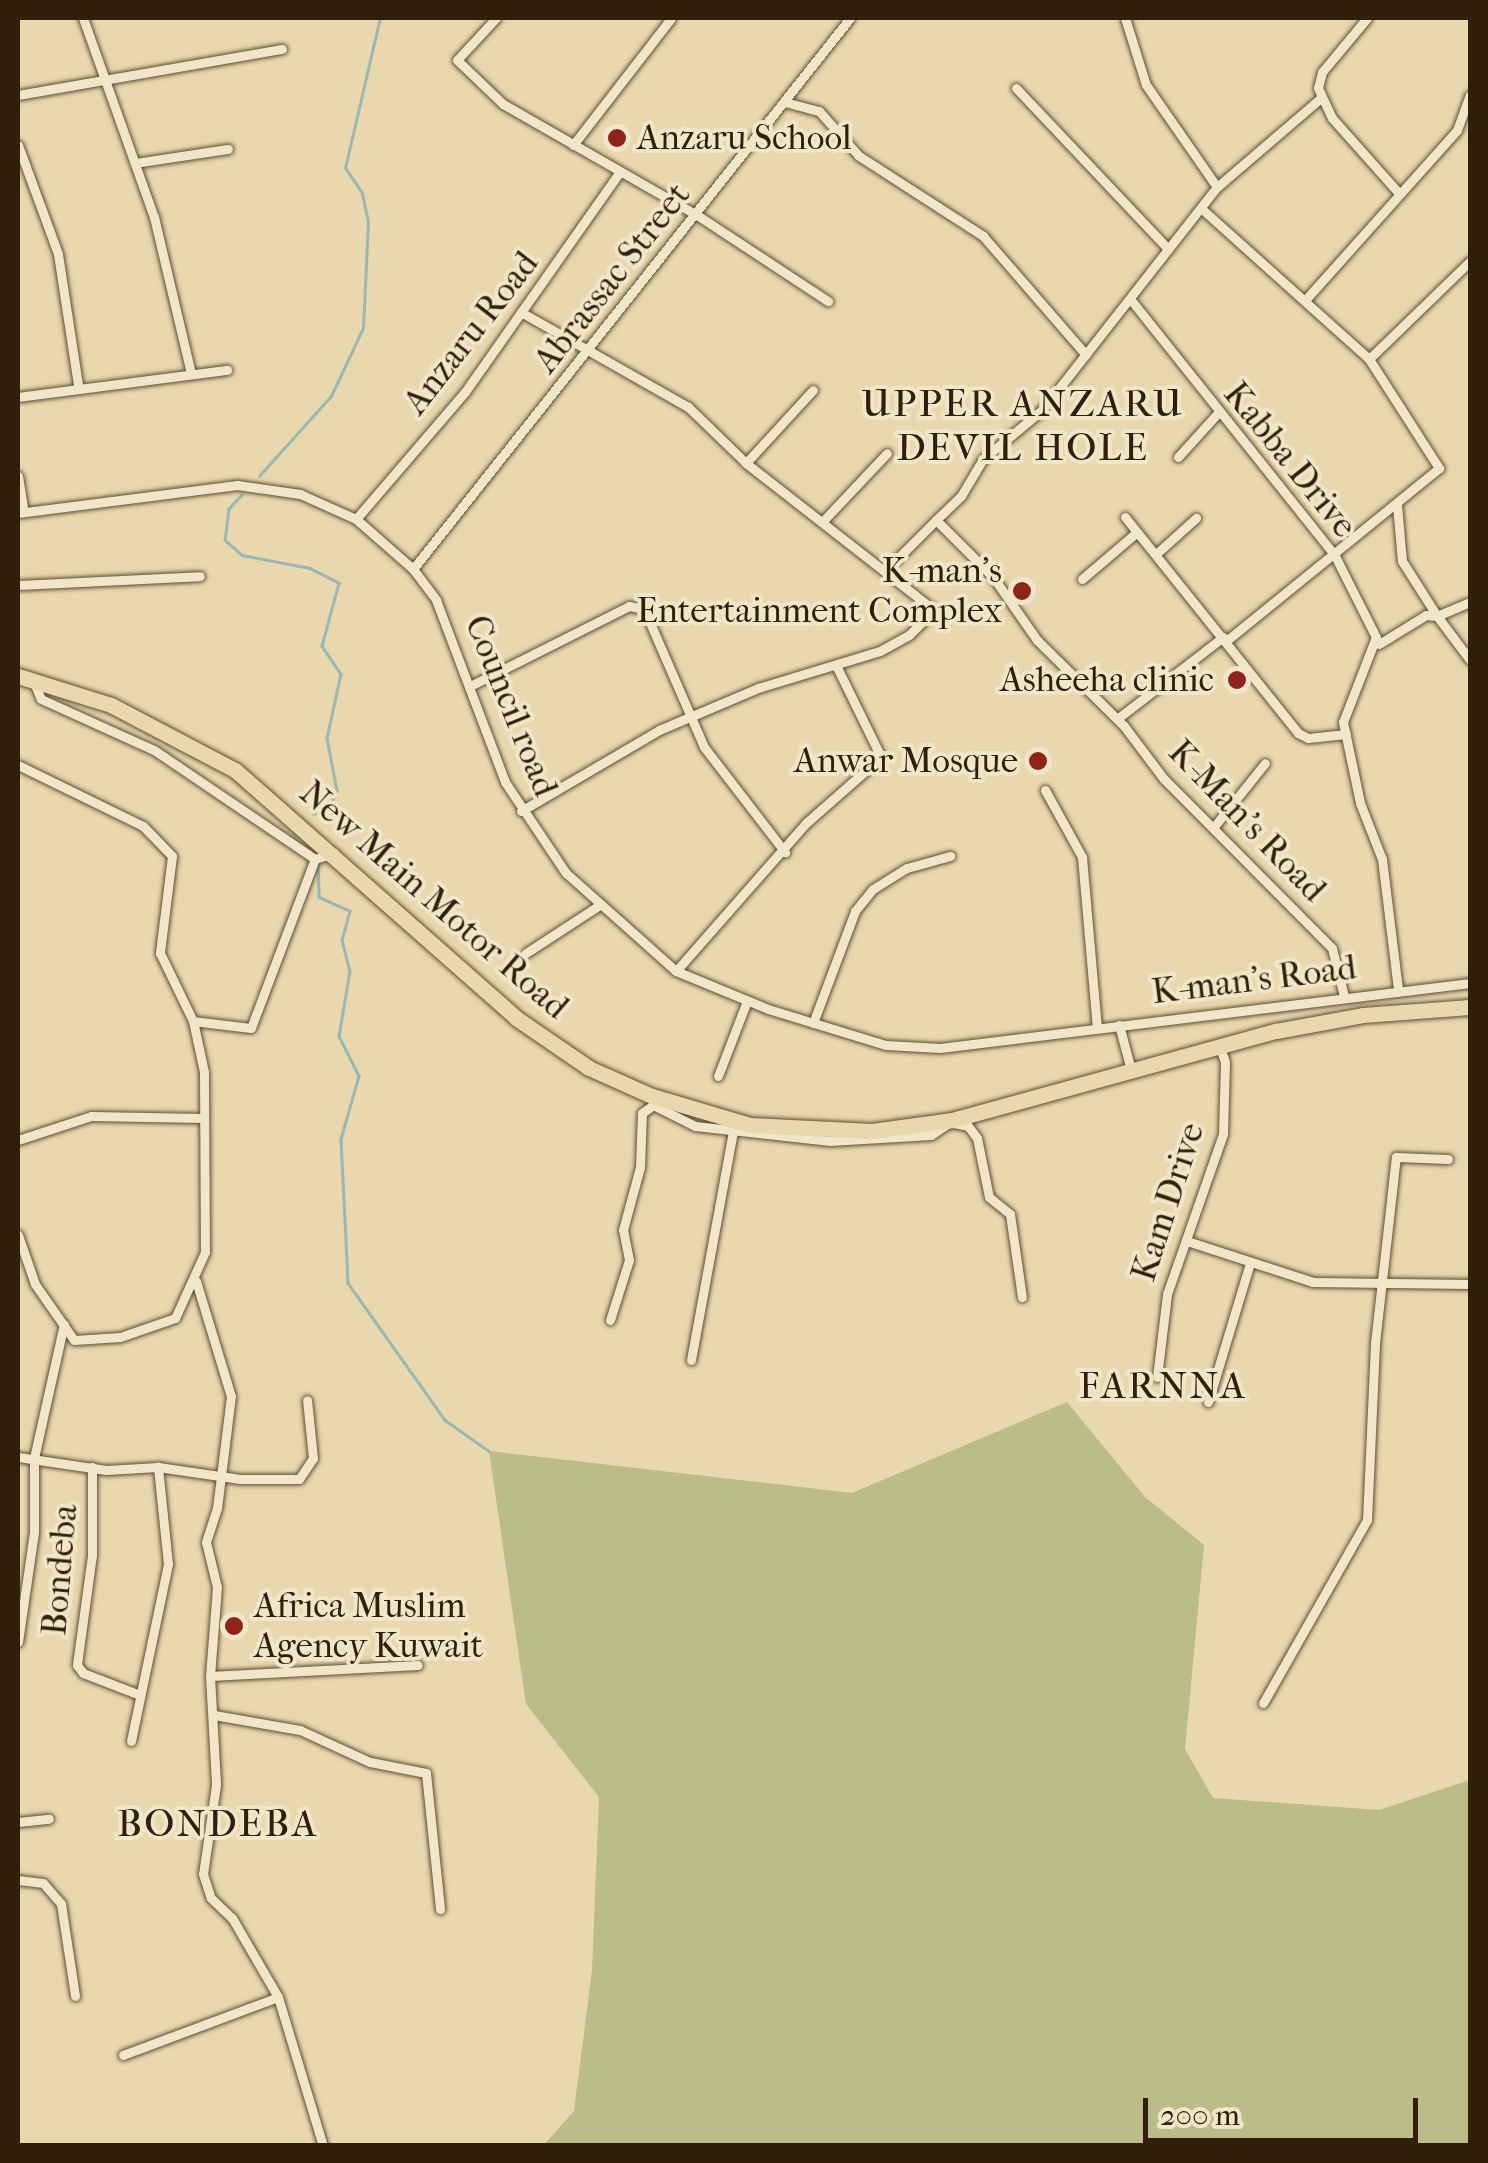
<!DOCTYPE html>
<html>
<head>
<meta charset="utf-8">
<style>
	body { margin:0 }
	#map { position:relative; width:1488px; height:2163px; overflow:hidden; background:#e9d7ad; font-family:"IM FELL French Canon",serif }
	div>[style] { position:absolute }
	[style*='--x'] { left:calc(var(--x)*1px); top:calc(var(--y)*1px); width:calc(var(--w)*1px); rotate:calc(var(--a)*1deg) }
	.green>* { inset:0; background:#babd87 }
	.stream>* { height:2.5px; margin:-1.25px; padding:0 1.25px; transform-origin:1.25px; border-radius:1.25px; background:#99b8b1 }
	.roads { filter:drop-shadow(0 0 2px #5e4e34) drop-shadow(0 0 2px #5e4e34) }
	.minor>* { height:9px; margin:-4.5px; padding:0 4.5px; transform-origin:4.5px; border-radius:4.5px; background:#f1e5ca }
	.trunk>* { height:15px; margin:-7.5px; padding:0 7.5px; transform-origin:7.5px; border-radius:7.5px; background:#e9d7ad }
	.dots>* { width:28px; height:28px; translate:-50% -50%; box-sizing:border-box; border:5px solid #f1e5ca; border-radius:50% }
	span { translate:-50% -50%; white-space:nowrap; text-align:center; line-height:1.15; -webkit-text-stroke:8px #f1e5ca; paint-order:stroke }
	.poi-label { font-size:35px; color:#30200b }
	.left { translate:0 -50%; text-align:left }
	.right { translate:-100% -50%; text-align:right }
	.street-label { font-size:35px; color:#30200b }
	.neighbourhood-label { font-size:38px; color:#30200b; letter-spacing:2.5px }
	.frame { position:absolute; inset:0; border:20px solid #30200b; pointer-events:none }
	.scale { position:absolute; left:1143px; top:2098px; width:275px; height:45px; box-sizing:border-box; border:5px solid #30200b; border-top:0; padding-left:12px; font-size:30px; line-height:35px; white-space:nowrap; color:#30200b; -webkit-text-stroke:8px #f1e5ca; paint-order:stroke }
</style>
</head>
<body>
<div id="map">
	<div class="green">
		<i style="clip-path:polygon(1067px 1402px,1145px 1497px,1204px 1545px,1185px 1749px,1213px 1798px,1379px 1810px,1470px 1780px,1470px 2145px,544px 2145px,574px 2111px,592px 1970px,599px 1797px,526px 1704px,489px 1451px,852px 1493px)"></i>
	</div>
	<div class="stream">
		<i style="--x:259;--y:476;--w:108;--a:-48"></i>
		<i style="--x:331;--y:396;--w:75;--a:-64.8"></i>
		<i style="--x:363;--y:328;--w:106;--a:-87.3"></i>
		<i style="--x:368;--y:222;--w:30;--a:-102"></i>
		<i style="--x:362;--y:193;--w:30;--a:-124"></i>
		<i style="--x:345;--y:168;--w:154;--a:-76.9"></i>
		<i style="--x:242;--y:495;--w:19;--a:133"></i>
		<i style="--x:229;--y:509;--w:31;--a:97"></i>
		<i style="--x:225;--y:540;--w:23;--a:41"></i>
		<i style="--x:242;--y:555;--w:69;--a:10.8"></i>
		<i style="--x:310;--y:568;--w:33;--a:27"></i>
		<i style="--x:339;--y:583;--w:65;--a:105.1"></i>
		<i style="--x:322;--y:646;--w:34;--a:56"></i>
		<i style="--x:341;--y:674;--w:66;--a:102.3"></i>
		<i style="--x:327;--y:738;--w:54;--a:79.3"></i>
		<i style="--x:337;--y:791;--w:21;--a:113"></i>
		<i style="--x:329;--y:810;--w:16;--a:165"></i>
		<i style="--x:318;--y:863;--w:34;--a:88"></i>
		<i style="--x:319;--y:897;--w:34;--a:24"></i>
		<i style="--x:350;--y:911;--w:30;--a:105"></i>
		<i style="--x:342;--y:940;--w:32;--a:76"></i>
		<i style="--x:350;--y:971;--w:66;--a:99.6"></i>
		<i style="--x:339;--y:1036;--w:45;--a:63.4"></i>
		<i style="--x:359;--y:1076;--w:66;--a:105.9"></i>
		<i style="--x:341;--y:1139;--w:144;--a:87.2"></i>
		<i style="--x:348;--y:1283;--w:168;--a:54.7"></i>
		<i style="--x:445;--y:1420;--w:54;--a:35.2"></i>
	</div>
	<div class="roads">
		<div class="minor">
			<i style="--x:83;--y:18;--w:211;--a:70.4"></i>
			<i style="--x:154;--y:217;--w:160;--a:76.7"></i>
			<i style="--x:496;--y:18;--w:57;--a:132.9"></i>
			<i style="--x:457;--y:60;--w:64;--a:43.7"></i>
			<i style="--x:503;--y:104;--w:224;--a:29.8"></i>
			<i style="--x:697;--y:215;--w:157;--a:33.3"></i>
			<i style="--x:1367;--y:18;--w:70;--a:129.8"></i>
			<i style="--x:1322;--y:72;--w:16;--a:104"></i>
			<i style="--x:1318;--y:88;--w:33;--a:65"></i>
			<i style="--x:1332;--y:118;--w:99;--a:48.3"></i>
			<i style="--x:1016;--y:88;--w:221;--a:46.6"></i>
			<i style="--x:18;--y:95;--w:268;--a:-9.9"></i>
			<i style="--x:785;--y:102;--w:35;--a:15"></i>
			<i style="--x:819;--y:111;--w:60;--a:48.4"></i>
			<i style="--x:859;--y:156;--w:148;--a:32.8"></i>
			<i style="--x:983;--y:236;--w:157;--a:49.1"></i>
			<i style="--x:18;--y:145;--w:116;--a:69.8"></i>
			<i style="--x:58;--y:254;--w:132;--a:81.3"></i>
			<i style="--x:573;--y:145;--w:160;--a:-52.3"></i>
			<i style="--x:135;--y:163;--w:94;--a:-8.6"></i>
			<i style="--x:1217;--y:187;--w:138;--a:-40.6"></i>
			<i style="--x:1203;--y:210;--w:223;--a:41.9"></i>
			<i style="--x:1369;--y:359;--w:130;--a:57.3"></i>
			<i style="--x:1439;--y:468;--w:273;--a:140.9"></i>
			<i style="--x:1307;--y:298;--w:225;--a:-48.2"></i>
			<i style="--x:1457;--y:130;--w:37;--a:-70"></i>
			<i style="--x:1131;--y:300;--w:325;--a:51.4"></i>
			<i style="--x:1334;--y:554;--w:93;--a:63.2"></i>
			<i style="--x:1376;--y:637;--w:91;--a:111.2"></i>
			<i style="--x:1343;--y:722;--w:83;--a:78.1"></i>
			<i style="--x:1360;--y:803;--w:60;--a:68.6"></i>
			<i style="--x:1382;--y:859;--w:132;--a:83"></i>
			<i style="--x:1369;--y:359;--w:141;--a:-44.1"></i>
			<i style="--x:18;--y:397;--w:211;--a:-7.4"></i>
			<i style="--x:1178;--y:457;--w:58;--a:-47.8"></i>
			<i style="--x:746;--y:463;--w:99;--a:-47.5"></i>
			<i style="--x:18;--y:476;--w:36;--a:81"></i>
			<i style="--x:1397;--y:505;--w:56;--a:84.9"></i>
			<i style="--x:1402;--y:561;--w:65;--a:57.5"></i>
			<i style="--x:1437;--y:616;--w:34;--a:-23"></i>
			<i style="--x:18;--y:513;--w:221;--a:-7.3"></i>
			<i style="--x:237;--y:485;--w:64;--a:8.1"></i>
			<i style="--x:300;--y:494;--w:61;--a:24.1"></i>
			<i style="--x:356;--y:519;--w:76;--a:41.3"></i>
			<i style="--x:413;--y:569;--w:39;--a:53"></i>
			<i style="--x:436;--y:600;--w:195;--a:69.2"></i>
			<i style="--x:505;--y:782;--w:110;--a:56.2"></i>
			<i style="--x:566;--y:873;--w:147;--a:41.7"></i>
			<i style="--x:676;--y:971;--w:100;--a:22.4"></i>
			<i style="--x:768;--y:1009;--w:123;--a:17"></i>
			<i style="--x:886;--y:1045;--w:54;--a:3.2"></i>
			<i style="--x:940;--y:1048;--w:534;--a:-6.99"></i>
			<i style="--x:1125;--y:517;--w:277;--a:51.3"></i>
			<i style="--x:1298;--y:733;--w:11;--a:27"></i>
			<i style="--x:1308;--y:738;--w:38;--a:-6"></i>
			<i style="--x:356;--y:519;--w:167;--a:-49.4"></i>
			<i style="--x:465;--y:392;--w:268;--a:-54.9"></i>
			<i style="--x:936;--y:520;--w:35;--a:-44"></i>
			<i style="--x:961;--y:496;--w:43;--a:-59.3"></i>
			<i style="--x:983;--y:459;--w:77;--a:-39.7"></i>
			<i style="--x:1042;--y:410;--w:283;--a:-51.9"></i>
			<i style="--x:1217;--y:187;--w:124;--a:-124.8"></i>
			<i style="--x:1146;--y:85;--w:70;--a:-107.4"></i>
			<i style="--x:823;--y:521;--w:93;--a:-46.7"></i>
			<i style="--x:1156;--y:554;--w:54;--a:-42"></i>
			<i style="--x:888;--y:568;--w:68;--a:-45"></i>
			<i style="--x:936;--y:520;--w:81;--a:45"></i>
			<i style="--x:993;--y:577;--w:77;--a:55.1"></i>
			<i style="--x:1037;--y:640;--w:122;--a:44.7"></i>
			<i style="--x:1124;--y:726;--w:66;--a:53"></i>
			<i style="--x:1164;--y:779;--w:238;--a:45.2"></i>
			<i style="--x:1332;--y:948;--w:49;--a:76"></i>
			<i style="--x:413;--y:569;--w:703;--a:-51.58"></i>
			<i style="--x:1082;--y:579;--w:72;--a:-40.5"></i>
			<i style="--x:18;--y:585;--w:182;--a:-2.8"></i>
			<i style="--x:1379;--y:644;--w:55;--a:-31.7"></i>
			<i style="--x:1426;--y:615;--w:11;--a:5"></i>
			<i style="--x:1437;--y:616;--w:55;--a:53.1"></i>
			<i style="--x:34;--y:682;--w:18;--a:68"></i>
			<i style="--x:41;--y:699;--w:124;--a:24.3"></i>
			<i style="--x:154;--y:750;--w:194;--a:34.1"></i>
			<i style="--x:315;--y:859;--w:20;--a:-18"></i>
			<i style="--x:472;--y:685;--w:176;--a:-26.7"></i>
			<i style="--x:629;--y:606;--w:15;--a:11"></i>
			<i style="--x:644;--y:609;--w:150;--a:66.5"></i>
			<i style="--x:704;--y:747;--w:133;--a:52.4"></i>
			<i style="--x:1117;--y:719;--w:134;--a:-37.7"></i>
			<i style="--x:18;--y:765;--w:139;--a:26"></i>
			<i style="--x:143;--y:826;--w:42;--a:46"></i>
			<i style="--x:172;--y:856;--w:98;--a:97.1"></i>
			<i style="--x:160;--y:953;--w:76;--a:64.1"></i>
			<i style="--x:193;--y:1021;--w:52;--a:77.8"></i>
			<i style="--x:204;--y:1072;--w:180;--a:89.7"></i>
			<i style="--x:205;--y:1252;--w:72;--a:114.4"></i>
			<i style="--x:175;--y:1318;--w:58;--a:160.9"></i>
			<i style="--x:120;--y:1337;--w:46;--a:176.3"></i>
			<i style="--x:74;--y:1340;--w:68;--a:-124.9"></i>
			<i style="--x:35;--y:1284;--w:52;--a:-109.1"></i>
			<i style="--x:1045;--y:790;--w:77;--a:61.1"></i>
			<i style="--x:1082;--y:857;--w:172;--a:85"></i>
			<i style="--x:521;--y:811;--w:160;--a:-30.4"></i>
			<i style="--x:659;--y:730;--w:108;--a:-23"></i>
			<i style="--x:758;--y:688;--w:127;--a:-16.9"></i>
			<i style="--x:880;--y:651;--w:33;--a:-29"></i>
			<i style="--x:909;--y:635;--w:35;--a:-45"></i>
			<i style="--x:934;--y:610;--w:239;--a:-142"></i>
			<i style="--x:746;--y:463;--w:81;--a:-136"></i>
			<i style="--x:688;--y:407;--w:192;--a:-150.4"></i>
			<i style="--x:1213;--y:828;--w:83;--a:-51.3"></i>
			<i style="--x:526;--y:953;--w:86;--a:-33.1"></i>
			<i style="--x:676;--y:971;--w:197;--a:-48.7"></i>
			<i style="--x:806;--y:823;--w:100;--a:-41.3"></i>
			<i style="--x:881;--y:757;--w:102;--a:-116.1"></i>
			<i style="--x:193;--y:1021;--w:58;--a:6.9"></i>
			<i style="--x:251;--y:1028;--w:181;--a:-69.3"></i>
			<i style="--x:813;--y:1023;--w:120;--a:-69.4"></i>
			<i style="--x:855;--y:911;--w:28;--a:-51"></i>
			<i style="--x:873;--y:889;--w:40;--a:-32"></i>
			<i style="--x:907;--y:868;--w:45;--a:-15.6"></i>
			<i style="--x:1119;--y:1025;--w:39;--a:75"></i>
			<i style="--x:718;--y:1076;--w:80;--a:-68.9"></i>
			<i style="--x:653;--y:1105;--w:47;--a:26.6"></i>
			<i style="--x:695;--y:1126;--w:136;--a:6.3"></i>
			<i style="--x:830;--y:1141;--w:101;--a:-3.4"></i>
			<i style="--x:931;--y:1135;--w:23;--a:-34"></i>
			<i style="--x:954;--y:1123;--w:14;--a:12"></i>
			<i style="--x:968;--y:1126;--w:15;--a:53"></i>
			<i style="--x:977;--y:1138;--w:60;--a:78.5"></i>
			<i style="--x:989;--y:1197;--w:27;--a:39"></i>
			<i style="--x:1010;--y:1214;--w:84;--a:81.8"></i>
			<i style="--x:18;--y:1140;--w:77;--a:-18.2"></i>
			<i style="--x:91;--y:1116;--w:112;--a:1"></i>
			<i style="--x:1187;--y:1241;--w:133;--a:18"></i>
			<i style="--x:1313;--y:1282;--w:157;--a:0.7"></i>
			<i style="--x:196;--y:1281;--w:120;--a:73.1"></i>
			<i style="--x:231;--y:1396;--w:113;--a:97.1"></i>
			<i style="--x:217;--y:1508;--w:36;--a:108"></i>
			<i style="--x:206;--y:1542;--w:46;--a:76.3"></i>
			<i style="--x:217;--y:1587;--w:89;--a:94.5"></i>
			<i style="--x:210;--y:1676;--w:109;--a:86.8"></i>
			<i style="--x:216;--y:1785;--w:90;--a:98.3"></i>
			<i style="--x:203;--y:1874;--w:25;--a:72"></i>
			<i style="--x:211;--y:1898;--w:29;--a:44"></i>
			<i style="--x:232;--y:1918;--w:91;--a:59.8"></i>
			<i style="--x:278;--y:1997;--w:156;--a:73.2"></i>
			<i style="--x:610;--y:1320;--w:63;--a:-72.4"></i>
			<i style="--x:629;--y:1260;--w:31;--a:-101"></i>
			<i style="--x:623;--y:1230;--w:65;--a:-74.9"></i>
			<i style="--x:640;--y:1167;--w:54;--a:-87.9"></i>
			<i style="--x:642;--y:1113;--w:14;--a:-36"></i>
			<i style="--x:691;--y:1360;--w:232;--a:-79.6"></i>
			<i style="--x:1157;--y:1377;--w:84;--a:-83.1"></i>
			<i style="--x:1167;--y:1294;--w:170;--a:-70.7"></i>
			<i style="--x:1223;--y:1134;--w:72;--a:-88.4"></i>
			<i style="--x:1225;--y:1062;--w:18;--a:-109"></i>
			<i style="--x:1208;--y:1402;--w:145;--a:-73.2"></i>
			<i style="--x:18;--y:1457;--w:89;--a:8.4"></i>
			<i style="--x:106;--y:1470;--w:52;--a:-3.3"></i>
			<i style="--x:158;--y:1467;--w:83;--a:8.3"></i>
			<i style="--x:240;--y:1479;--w:59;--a:0"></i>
			<i style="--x:299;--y:1479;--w:25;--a:-56"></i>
			<i style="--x:313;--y:1458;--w:58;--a:-95.9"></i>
			<i style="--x:92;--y:1467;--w:88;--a:90"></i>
			<i style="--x:92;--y:1555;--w:111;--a:97.8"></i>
			<i style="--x:77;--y:1665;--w:10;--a:53"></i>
			<i style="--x:83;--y:1673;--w:61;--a:21.1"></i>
			<i style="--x:18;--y:1642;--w:111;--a:-81.7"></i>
			<i style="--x:34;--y:1532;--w:74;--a:-90"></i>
			<i style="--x:34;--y:1458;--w:137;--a:-77.4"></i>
			<i style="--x:210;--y:1676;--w:208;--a:-3"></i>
			<i style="--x:1263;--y:1703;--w:210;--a:-60.4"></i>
			<i style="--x:1367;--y:1520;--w:177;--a:-87.4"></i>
			<i style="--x:1375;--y:1343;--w:187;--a:-83.6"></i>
			<i style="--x:1396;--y:1157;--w:52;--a:2.2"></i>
			<i style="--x:214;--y:1715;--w:87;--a:9.9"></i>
			<i style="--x:300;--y:1730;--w:77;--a:24.6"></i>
			<i style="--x:370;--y:1762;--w:57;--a:11.1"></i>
			<i style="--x:426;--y:1773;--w:137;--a:84.1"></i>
			<i style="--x:131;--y:1741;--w:181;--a:-78.2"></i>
			<i style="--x:168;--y:1564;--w:98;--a:-95.9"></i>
			<i style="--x:18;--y:1822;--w:31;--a:-6"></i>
			<i style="--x:18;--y:1880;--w:25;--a:7"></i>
			<i style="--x:43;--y:1883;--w:28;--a:49"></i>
			<i style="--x:61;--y:1904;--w:93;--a:81.3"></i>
			<i style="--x:123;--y:2055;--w:165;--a:-20.5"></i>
		</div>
		<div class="trunk">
			<i style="--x:18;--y:676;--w:97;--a:17.3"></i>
			<i style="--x:111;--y:705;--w:140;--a:27.7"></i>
			<i style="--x:235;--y:770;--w:375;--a:41.4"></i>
			<i style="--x:516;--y:1018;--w:88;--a:34.4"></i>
			<i style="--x:589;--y:1068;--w:69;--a:24"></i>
			<i style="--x:652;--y:1096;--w:102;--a:16.5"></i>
			<i style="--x:750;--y:1125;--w:122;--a:2.8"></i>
			<i style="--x:872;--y:1131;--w:81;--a:-7.8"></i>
			<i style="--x:952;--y:1120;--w:336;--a:-15.4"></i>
			<i style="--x:1276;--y:1031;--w:88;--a:-10.4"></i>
			<i style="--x:1363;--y:1015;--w:107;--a:-4.3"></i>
		</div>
	</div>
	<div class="dots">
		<i style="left:617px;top:138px;background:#8f2418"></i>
		<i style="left:1022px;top:591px;background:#8f2418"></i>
		<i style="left:1237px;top:680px;background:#8f2418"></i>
		<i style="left:1038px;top:761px;background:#8f2418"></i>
		<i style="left:234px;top:1626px;background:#8f2418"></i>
	</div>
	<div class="poi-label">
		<span class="left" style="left:637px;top:138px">Anzaru School</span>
		<span class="right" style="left:1002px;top:591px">K-man's<br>Entertainment Complex</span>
		<span class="right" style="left:1214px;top:680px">Asheeha clinic</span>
		<span class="right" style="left:1018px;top:761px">Anwar Mosque</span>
		<span class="left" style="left:254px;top:1626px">Africa Muslim<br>Agency Kuwait</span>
	</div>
	<div class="street-label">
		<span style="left:612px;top:278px;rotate:-52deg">Abrassac Street</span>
		<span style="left:471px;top:333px;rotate:-52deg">Anzaru Road</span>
		<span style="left:1290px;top:460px;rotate:51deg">Kabba Drive</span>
		<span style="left:511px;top:706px;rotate:68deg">Council road</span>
		<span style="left:1247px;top:821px;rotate:46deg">K-Man's Road</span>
		<span style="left:434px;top:900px;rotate:41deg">New Main Motor Road</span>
		<span style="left:1254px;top:980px;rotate:-7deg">K-man's Road</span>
		<span style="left:1168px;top:1202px;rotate:-72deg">Kam Drive</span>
		<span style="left:60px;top:1570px;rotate:-85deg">Bondeba</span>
	</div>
	<div class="neighbourhood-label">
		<span style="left:1023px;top:426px">UPPER ANZARU<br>DEVIL HOLE</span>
		<span style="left:1163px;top:1386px">FARNNA</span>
		<span style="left:218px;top:1824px">BONDEBA</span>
	</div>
	<div class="frame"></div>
	<div class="scale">200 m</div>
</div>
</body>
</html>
